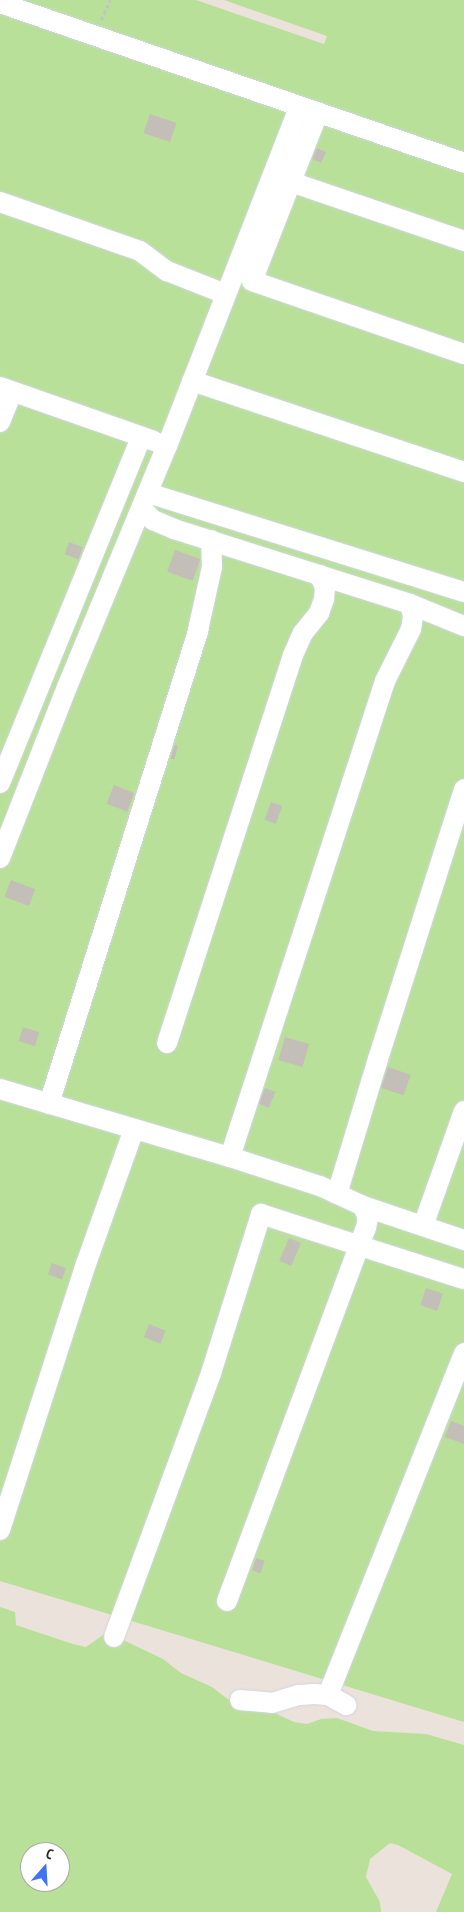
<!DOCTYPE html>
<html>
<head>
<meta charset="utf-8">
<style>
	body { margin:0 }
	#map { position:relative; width:464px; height:1912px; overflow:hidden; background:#ebe2db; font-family:"PT Sans Narrow",sans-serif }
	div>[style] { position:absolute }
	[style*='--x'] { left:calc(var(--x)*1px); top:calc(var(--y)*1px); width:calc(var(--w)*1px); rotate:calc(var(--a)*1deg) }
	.green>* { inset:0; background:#b9e099 }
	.building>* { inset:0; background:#c3beb7; transform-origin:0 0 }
	.path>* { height:2.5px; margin-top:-1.25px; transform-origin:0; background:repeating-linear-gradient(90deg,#c3c3c3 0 4px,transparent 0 6.5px) }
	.roads { filter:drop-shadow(0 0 1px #d1d6e2) drop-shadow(0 0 1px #d1d6e2) }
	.minor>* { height:20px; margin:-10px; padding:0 10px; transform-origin:10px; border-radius:10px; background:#fff }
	span { translate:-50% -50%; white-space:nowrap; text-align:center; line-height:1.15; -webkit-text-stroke:4.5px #fff; paint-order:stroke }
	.north { position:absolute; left:20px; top:1842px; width:50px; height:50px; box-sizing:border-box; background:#fff; border:1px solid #a9a9a9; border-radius:50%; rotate:19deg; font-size:14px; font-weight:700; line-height:20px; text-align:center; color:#292929 }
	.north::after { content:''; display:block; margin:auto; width:18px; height:22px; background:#4074f3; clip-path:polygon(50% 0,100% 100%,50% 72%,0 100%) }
</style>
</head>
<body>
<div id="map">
	<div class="green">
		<i style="clip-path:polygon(0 0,196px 0,324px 44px,327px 36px,224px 0,464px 0,464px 1722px,0 1581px)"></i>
		<i style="clip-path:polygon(evenodd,0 1607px,15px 1612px,16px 1625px,73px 1644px,86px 1647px,106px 1633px,119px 1638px,163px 1659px,181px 1673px,212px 1687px,229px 1700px,243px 1705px,264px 1708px,294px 1722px,307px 1724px,321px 1719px,337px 1718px,373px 1731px,426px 1734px,464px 1745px,464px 1912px,436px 1912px,452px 1874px,398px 1845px,390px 1843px,370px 1859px,366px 1877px,380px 1902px,381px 1912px,0 1912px,0 1607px,30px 1852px,60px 1852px,60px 1882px,30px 1882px,30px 1852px)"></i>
	</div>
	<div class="building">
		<i style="left:150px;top:114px;width:28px;height:20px;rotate:19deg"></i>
		<i style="left:317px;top:148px;width:10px;height:12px;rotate:24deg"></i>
		<i style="left:69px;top:542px;width:15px;height:13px;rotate:20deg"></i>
		<i style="left:175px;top:550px;width:27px;height:23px;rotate:20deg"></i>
		<i style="left:174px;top:745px;width:4px;height:14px;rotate:14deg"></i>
		<i style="left:114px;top:785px;width:22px;height:20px;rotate:22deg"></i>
		<i style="left:271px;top:802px;width:12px;height:19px;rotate:20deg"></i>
		<i style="left:11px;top:880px;width:26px;height:18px;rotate:21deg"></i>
		<i style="left:23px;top:1027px;width:17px;height:15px;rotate:17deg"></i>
		<i style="left:285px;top:1037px;width:25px;height:24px;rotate:16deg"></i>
		<i style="left:388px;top:1067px;width:24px;height:22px;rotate:19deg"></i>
		<i style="left:265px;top:1088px;width:11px;height:17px;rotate:22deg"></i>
		<i style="left:289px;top:1238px;width:13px;height:25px;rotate:23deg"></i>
		<i style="left:52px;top:1263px;width:15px;height:12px;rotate:20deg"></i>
		<i style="left:426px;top:1288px;width:18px;height:18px;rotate:19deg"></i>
		<i style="left:149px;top:1324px;width:18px;height:14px;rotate:22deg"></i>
		<i style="clip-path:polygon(451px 1421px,464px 1426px,464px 1444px,445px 1437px)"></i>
		<i style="left:256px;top:1558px;width:9px;height:13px;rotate:18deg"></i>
	</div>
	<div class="path">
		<i style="--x:101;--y:20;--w:22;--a:-66"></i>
	</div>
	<div class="roads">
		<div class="minor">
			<i style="--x:0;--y:3;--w:491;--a:19"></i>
			<i style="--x:318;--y:113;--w:180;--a:111.4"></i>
			<i style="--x:252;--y:281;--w:224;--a:19"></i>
			<i style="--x:291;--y:182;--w:183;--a:18.8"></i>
			<i style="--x:0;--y:202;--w:148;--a:19.3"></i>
			<i style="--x:140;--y:251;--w:34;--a:37"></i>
			<i style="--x:167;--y:271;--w:62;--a:21.6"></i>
			<i style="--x:192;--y:381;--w:287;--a:18.5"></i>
			<i style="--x:0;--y:387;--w:163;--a:19.3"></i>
			<i style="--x:0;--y:422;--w:32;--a:-68"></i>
			<i style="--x:148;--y:493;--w:331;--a:17.4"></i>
			<i style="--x:142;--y:509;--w:16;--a:45"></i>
			<i style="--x:153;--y:520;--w:23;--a:23"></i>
			<i style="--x:174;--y:529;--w:248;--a:17.6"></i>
			<i style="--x:410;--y:604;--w:58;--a:22.2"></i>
			<i style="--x:0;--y:783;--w:374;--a:-67.8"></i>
			<i style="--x:0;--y:858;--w:184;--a:-68.6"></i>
			<i style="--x:67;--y:687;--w:261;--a:-67.5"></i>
			<i style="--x:167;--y:446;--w:364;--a:-68.7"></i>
			<i style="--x:167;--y:1043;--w:408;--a:-72"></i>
			<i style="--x:293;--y:655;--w:24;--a:-66"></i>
			<i style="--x:303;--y:633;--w:26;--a:-51"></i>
			<i style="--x:319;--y:613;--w:15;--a:-70"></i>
			<i style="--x:324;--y:599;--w:11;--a:-85"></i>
			<i style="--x:325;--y:588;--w:14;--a:-111"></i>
			<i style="--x:0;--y:1089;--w:240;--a:16.5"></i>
			<i style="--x:230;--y:1157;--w:95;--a:17.9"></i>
			<i style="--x:320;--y:1186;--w:47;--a:24.9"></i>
			<i style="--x:363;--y:1206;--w:107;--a:18.6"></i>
			<i style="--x:49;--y:1104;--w:497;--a:-72.5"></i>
			<i style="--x:198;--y:630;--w:65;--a:-77.5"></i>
			<i style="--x:212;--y:567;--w:27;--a:-92"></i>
			<i style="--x:230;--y:1157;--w:501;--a:-71.96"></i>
			<i style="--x:385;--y:681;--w:58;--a:-63.4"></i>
			<i style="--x:411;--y:629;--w:13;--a:-81"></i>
			<i style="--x:413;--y:616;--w:12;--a:-104"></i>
			<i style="--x:337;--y:1194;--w:141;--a:-73.1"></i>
			<i style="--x:378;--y:1059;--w:283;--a:-72.3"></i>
			<i style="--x:423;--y:1226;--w:122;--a:-70.4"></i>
			<i style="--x:0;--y:1530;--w:280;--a:-72.1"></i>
			<i style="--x:86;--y:1264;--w:143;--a:-70.4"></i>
			<i style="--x:227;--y:1601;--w:398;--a:-69.6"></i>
			<i style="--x:366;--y:1228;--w:10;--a:-79"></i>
			<i style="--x:368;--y:1218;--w:13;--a:-113"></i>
			<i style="--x:114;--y:1637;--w:281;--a:-69.8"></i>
			<i style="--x:211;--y:1373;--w:167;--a:-72.5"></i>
			<i style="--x:261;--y:1214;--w:213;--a:17.8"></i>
			<i style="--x:328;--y:1695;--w:368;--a:-68.3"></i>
			<i style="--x:240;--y:1700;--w:32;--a:5"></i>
			<i style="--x:272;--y:1703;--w:28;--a:-17"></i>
			<i style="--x:299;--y:1695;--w:15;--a:-4"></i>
			<i style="--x:314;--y:1694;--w:14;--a:4"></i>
			<i style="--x:328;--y:1695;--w:21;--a:29"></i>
		</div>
	</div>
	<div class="north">С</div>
</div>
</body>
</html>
